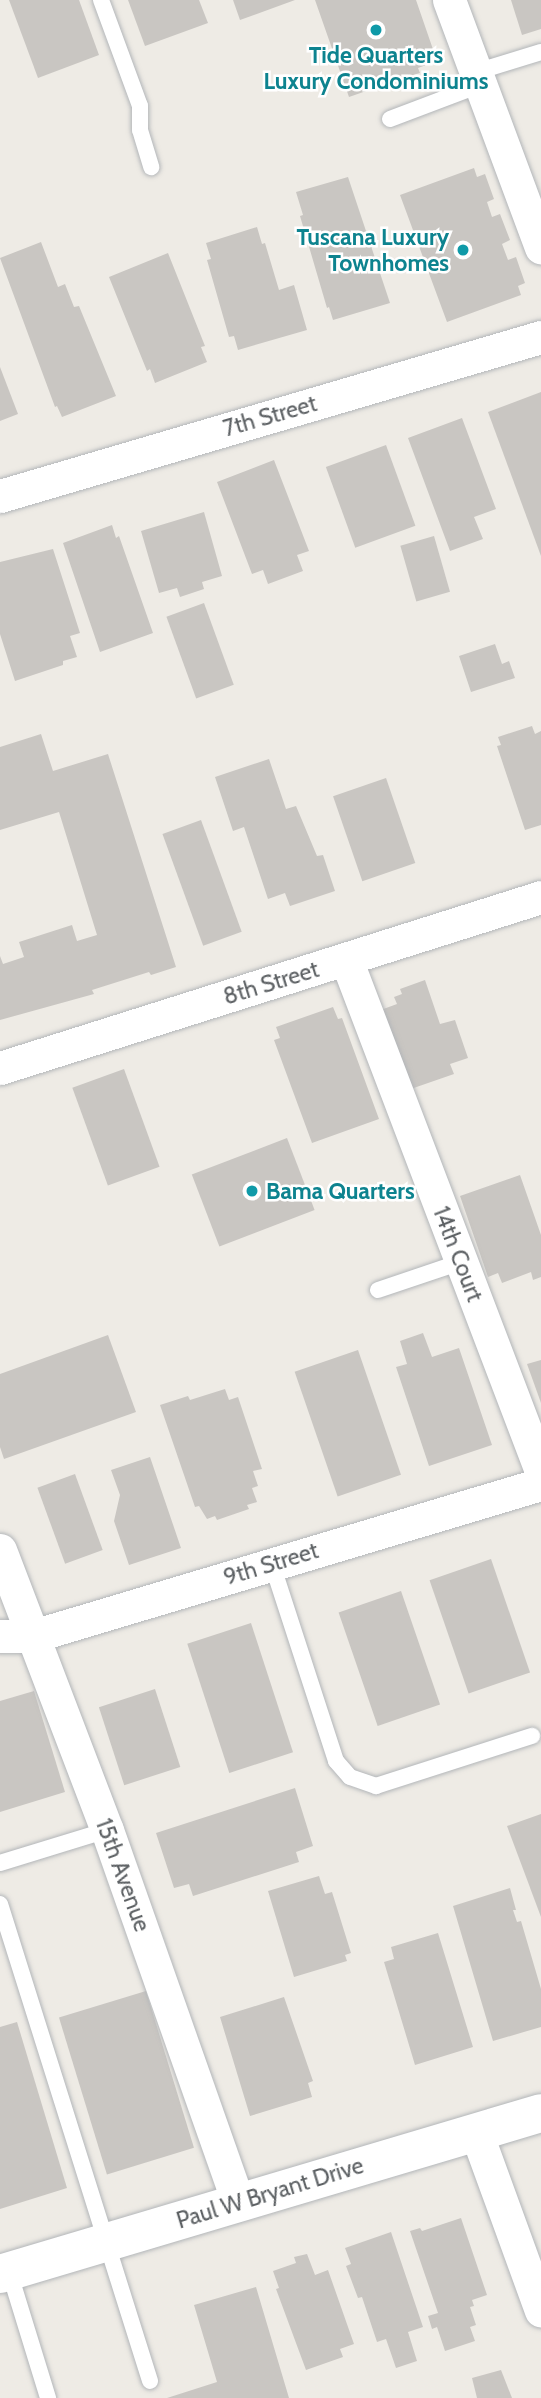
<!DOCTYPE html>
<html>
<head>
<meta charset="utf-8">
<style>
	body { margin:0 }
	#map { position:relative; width:541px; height:2398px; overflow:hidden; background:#eeebe5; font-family:Cabin,sans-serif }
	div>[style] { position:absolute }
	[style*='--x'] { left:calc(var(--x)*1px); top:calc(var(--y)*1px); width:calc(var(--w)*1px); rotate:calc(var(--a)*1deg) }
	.building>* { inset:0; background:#c9c6c2; transform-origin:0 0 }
	.roads { filter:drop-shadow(0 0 2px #b3b6b9) drop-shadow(0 0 2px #b3b6b9) }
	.lane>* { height:16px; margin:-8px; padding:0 8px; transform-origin:8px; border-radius:8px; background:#fff }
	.street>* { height:33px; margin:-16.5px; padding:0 16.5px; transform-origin:16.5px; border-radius:16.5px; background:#fff }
	.secondary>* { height:38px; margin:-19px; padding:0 19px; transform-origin:19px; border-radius:19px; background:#fff }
	.dots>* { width:19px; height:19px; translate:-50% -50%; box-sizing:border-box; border:4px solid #fff; border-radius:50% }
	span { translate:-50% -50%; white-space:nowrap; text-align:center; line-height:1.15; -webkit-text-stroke:5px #fff; paint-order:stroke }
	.culture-label { font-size:23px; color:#0d838f; font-weight:700 }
	.right { translate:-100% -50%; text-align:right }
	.left { translate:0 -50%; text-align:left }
	.street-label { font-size:23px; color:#5d6164 }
</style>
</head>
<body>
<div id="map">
	<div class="building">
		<i style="clip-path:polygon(9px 0,79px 0,99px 55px,38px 78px)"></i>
		<i style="clip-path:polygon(128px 0,199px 0,208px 23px,145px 46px)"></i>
		<i style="clip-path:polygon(233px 0,295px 0,240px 20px)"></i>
		<i style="clip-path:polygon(315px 0,416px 0,437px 61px,418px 68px,420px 73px,413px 75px,416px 83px,398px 89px,395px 81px,349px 97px)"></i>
		<i style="clip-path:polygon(511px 0,541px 0,541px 29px,522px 35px)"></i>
		<i style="clip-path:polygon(474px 168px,477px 177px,485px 174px,494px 199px,487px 202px,492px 217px,500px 214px,510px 240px,502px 244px,508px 260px,516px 257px,525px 283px,518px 286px,521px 295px,447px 322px,400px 195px)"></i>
		<i style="clip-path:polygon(348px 177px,390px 303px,333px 320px,329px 307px,327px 308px,300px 216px,303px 215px,296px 192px)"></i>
		<i style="clip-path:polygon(257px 227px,262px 244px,265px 243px,279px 290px,294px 285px,307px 330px,238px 350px,234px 336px,229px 337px,207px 260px,211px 259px,206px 243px)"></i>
		<i style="clip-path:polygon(41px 242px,58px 287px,65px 284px,74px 307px,79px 306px,116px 396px,62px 417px,57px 406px,55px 407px,0 258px)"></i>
		<i style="clip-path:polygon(168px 253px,205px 346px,201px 347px,207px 362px,155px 383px,150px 369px,147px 371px,109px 277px)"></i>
		<i style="clip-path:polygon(0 367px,18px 414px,0 421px)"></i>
		<i style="clip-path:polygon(541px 392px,541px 556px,488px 412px)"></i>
		<i style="clip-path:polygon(462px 418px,496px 509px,474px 517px,483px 539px,450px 551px,408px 438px)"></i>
		<i style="left:386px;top:445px;width:86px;height:64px;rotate:70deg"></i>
		<i style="clip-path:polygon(274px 460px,309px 551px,297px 555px,303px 571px,268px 584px,263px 570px,252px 574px,217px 482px)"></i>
		<i style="clip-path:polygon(204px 512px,222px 576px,202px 582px,204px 589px,180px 597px,177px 588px,159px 593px,141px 531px)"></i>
		<i style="clip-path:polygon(112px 525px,116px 538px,119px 536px,153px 633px,100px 652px,63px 543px)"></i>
		<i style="left:434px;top:536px;width:58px;height:35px;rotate:74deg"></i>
		<i style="clip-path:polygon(53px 549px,80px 633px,70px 636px,77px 657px,63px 661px,63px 665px,15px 681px,0 634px,0 562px)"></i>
		<i style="left:204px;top:603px;width:87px;height:40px;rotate:70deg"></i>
		<i style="clip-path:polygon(495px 644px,502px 664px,509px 661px,515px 678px,471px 692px,459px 656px)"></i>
		<i style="clip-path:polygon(532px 726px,535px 734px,541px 731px,541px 825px,525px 830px,497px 746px,501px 745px,498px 737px)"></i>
		<i style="clip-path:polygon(41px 734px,53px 771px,108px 754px,176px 967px,151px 975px,149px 972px,92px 990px,94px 994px,0 1020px,0 956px,3px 964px,24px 957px,19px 942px,72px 925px,77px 941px,97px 935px,59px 812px,0 830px,0 747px)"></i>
		<i style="clip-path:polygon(269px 759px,286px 809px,296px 806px,317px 856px,323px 855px,335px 891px,290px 906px,285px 893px,268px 899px,244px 827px,233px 831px,215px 777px)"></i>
		<i style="left:386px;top:778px;width:90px;height:56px;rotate:71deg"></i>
		<i style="left:201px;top:820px;width:119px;height:41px;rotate:70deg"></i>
		<i style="clip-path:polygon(425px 980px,440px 1024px,455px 1020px,468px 1058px,450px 1064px,454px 1074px,405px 1091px,378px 1011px,397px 1004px,394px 997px,402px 994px,400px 989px)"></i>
		<i style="clip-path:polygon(333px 1007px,338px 1019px,342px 1018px,379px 1119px,312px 1143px,274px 1040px,280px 1038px,276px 1027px)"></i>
		<i style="left:124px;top:1069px;width:104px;height:55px;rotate:70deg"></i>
		<i style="left:287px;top:1138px;width:77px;height:102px;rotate:69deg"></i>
		<i style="clip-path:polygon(520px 1175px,541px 1235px,541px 1277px,533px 1280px,531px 1272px,502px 1283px,498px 1273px,488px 1277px,460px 1196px)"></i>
		<i style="clip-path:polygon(423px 1333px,432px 1357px,459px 1348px,492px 1445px,429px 1466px,396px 1367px,407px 1364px,400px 1341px)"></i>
		<i style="clip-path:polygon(108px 1335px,136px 1412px,4px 1459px,0 1447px,0 1374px)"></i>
		<i style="left:358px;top:1350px;width:132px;height:67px;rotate:71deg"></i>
		<i style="clip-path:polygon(541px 1360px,541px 1403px,527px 1364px)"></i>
		<i style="clip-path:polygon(225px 1389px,229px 1400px,238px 1397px,262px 1469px,253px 1471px,258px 1486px,252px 1488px,257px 1502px,247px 1505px,249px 1509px,217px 1520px,215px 1516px,207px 1519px,199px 1506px,195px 1507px,160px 1405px,188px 1396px,190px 1400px)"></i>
		<i style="clip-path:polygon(150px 1457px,181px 1548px,129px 1565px,114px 1521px,120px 1495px,111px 1470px)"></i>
		<i style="left:75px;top:1474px;width:81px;height:40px;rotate:70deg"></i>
		<i style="left:491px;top:1559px;width:120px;height:65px;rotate:71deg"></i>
		<i style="left:401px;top:1591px;width:120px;height:66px;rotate:71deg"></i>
		<i style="left:251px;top:1623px;width:136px;height:67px;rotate:72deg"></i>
		<i style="left:155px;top:1689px;width:82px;height:59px;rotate:72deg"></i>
		<i style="clip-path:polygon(34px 1691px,65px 1792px,0 1812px,0 1701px)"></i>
		<i style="clip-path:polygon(295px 1788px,313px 1846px,296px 1852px,299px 1862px,193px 1896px,189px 1884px,174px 1888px,156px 1833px)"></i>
		<i style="clip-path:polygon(541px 1814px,541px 1917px,507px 1826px)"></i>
		<i style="clip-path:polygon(319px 1876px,325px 1894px,332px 1892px,351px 1953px,345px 1955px,347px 1961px,294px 1977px,268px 1891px)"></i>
		<i style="clip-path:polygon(510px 1888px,516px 1910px,513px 1910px,517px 1922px,521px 1921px,541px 1989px,541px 2027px,493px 2041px,453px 1906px)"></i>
		<i style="clip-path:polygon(438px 1933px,473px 2047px,415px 2065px,384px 1962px,394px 1959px,391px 1947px)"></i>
		<i style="left:146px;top:1991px;width:164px;height:91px;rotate:73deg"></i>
		<i style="clip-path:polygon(284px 1997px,313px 2081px,308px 2083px,312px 2097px,250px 2116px,220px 2017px)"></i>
		<i style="clip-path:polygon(17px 2022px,67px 2188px,0 2209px,0 2027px)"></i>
		<i style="clip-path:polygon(461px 2218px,487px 2295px,472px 2300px,474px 2306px,470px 2307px,476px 2325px,470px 2327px,475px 2341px,445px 2351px,437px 2327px,432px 2329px,428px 2316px,438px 2313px,410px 2231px,420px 2228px,422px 2231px)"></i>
		<i style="clip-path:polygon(391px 2232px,423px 2327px,408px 2332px,417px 2361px,396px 2368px,386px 2339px,377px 2342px,362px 2297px,358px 2298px,346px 2266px,351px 2264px,345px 2248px)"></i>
		<i style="clip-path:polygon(307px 2254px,315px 2275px,328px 2270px,354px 2344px,340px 2349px,343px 2357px,306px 2370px,276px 2289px,279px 2288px,273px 2271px,296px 2263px,294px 2257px)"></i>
		<i style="clip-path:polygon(256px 2287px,289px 2398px,167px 2398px,217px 2382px,194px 2305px)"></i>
		<i style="clip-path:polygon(501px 2370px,512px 2398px,477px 2398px,472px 2378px)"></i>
	</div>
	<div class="roads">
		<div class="lane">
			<i style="--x:101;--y:0;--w:113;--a:69.8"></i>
			<i style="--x:140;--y:106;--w:24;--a:90"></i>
			<i style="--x:140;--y:130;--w:39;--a:73"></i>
			<i style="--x:476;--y:72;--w:68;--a:-17.1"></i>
			<i style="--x:390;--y:119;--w:96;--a:-20.7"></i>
			<i style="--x:378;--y:1290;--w:88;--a:-18.6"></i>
			<i style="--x:272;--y:1564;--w:207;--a:72"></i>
			<i style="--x:336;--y:1761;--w:21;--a:49"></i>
			<i style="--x:350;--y:1777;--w:28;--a:19"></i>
			<i style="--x:376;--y:1786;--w:164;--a:-17.8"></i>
			<i style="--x:0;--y:1863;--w:112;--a:-17.1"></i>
			<i style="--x:0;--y:1904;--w:500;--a:72.54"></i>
			<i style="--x:9;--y:2271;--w:133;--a:72.9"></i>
		</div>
		<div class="street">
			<i style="--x:449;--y:0;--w:264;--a:69.6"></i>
			<i style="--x:0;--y:496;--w:564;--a:-16.38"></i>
			<i style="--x:346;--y:959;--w:548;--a:69.15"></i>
			<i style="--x:0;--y:1068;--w:567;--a:-17.54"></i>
			<i style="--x:0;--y:1550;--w:300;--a:69.1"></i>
			<i style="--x:107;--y:1830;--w:394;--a:70.6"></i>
			<i style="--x:0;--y:1636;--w:33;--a:0"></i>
			<i style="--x:33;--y:1636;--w:530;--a:-16.66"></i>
			<i style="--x:476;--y:2132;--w:190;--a:70"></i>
		</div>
		<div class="secondary">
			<i style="--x:0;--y:2274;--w:564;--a:-16.57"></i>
		</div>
	</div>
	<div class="dots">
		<i style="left:376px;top:30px;background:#0f9aa8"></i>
		<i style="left:463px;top:250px;background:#0f9aa8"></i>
		<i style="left:252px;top:1191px;background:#0f9aa8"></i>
	</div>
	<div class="culture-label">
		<span style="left:376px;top:68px">Tide Quarters<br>Luxury Condominiums</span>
		<span class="right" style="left:449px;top:250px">Tuscana Luxury<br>Townhomes</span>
		<span class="left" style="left:266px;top:1191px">Bama Quarters</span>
	</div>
	<div class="street-label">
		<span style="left:270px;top:416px;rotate:-16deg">7th Street</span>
		<span style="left:271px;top:983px;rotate:-17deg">8th Street</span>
		<span style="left:458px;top:1254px;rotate:69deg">14th Court</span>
		<span style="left:271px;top:1564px;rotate:-17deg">9th Street</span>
		<span style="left:123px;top:1875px;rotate:70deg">15th Avenue</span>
		<span style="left:270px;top:2193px;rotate:-17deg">Paul W Bryant Drive</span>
	</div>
</div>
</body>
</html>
